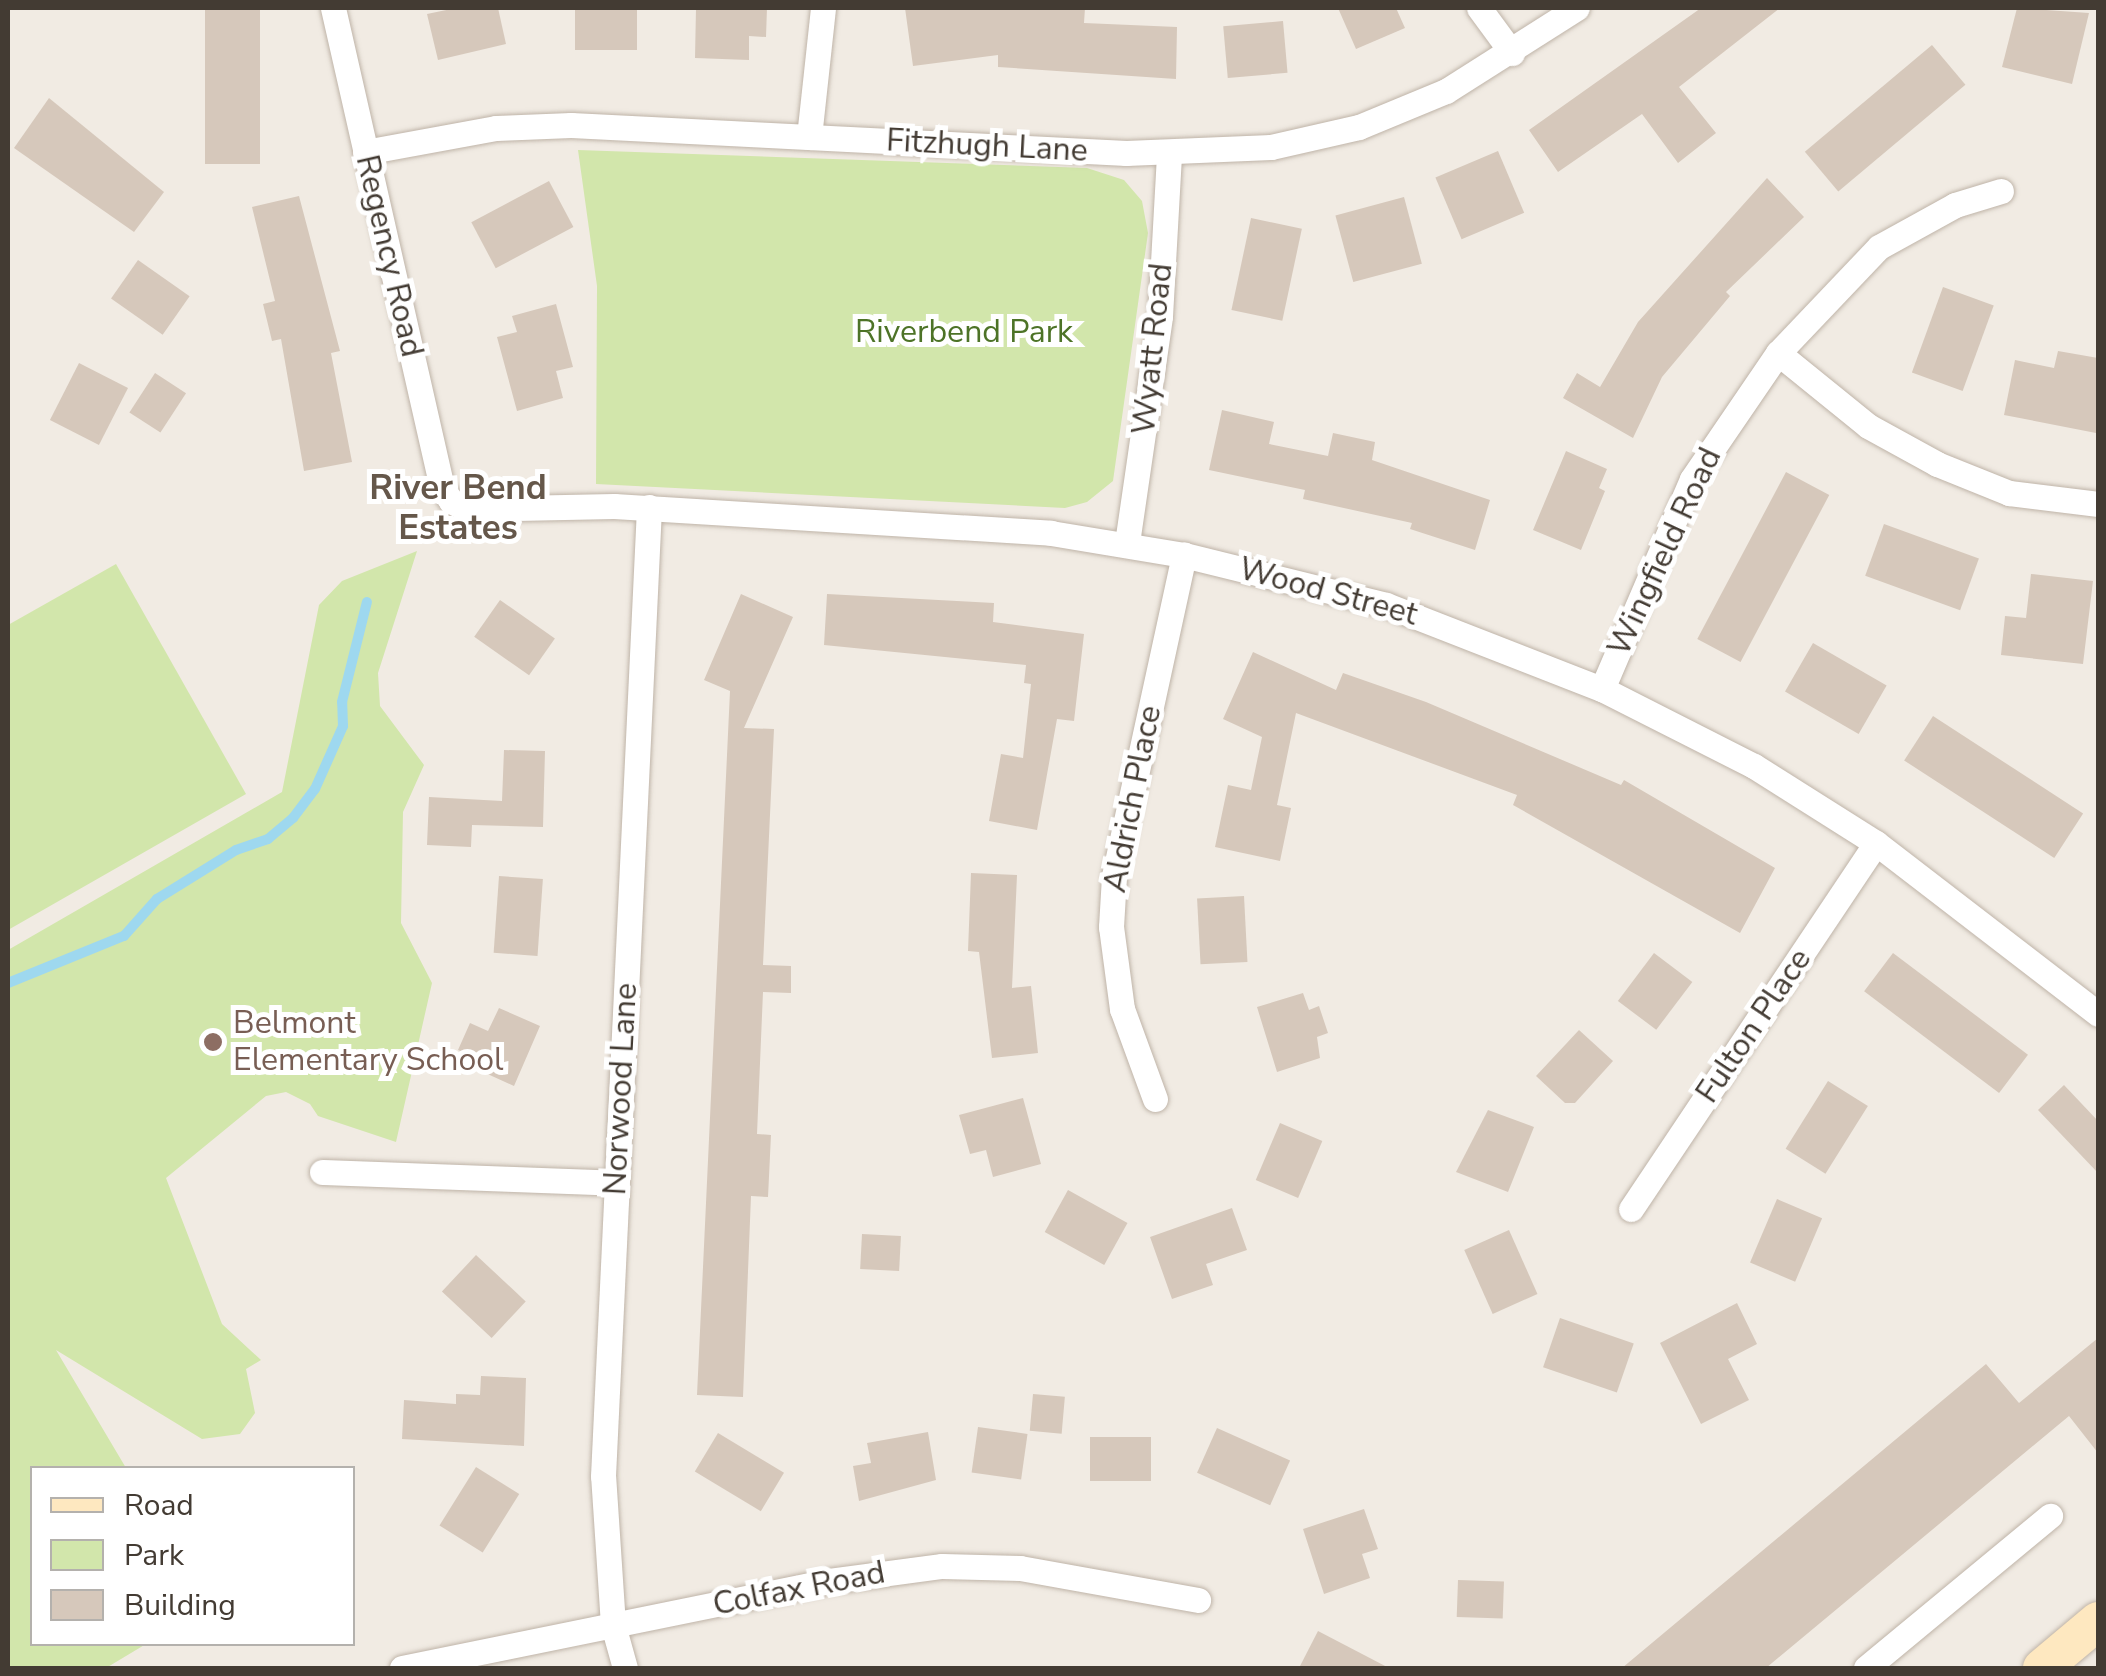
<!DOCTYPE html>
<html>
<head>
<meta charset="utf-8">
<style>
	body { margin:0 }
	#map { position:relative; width:2106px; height:1676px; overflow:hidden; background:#f1ebe3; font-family:"Nunito Sans",sans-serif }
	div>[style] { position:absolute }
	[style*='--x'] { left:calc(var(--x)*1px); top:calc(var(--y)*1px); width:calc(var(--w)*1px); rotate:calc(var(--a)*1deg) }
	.green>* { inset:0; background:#d2e6ab }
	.stream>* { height:10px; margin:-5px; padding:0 5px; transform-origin:5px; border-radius:5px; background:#9ed8ef }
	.building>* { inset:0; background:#d6c8bb; transform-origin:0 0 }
	.roads { filter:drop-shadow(0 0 2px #bfb4a8) drop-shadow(0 0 2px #bfb4a8) }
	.street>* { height:25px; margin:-12.5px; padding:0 12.5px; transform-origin:12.5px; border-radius:12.5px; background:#fff }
	.secondary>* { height:38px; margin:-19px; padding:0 19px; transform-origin:19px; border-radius:19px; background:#fee8c0 }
	.dots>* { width:28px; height:28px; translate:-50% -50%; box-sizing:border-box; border:5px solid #fff; border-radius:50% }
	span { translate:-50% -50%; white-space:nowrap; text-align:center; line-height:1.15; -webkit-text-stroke:10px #fff; paint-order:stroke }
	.street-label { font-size:32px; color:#433b33 }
	.park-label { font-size:32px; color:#4d7327 }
	.education-label { font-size:32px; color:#785e54 }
	.left { translate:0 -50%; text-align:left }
	.neighbourhood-label { font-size:35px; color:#65574a; font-weight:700 }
	.frame { position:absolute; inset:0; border:10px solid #433b33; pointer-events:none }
	.legend { position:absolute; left:30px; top:1466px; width:325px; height:180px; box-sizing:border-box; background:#fff; border:2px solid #b4b1ad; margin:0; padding:12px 18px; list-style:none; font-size:30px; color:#433b33 }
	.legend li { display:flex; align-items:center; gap:20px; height:50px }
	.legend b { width:50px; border:2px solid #b4b1ad }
</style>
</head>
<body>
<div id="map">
	<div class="green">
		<i style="clip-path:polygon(578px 150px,1087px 168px,1124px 180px,1142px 201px,1148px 233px,1113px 481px,1087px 502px,1065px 508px,596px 484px,597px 286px)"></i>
		<i style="clip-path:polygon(417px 551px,378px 673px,380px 706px,424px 765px,403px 812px,401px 923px,432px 983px,396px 1142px,318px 1116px,310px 1104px,286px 1092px,266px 1096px,166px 1178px,222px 1324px,261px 1360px,246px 1369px,255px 1413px,240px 1434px,202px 1439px,56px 1350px,126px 1468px,32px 1468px,32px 1644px,146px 1644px,106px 1668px,8px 1668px,8px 950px,282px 792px,319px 605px,342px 581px)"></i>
		<i style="clip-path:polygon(116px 564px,246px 794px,8px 930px,8px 625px)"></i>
	</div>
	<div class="stream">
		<i style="--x:8;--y:983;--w:125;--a:-22.1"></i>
		<i style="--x:124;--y:936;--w:50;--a:-48.3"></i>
		<i style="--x:157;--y:899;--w:93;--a:-31.8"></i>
		<i style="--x:236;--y:850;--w:34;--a:-19"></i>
		<i style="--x:268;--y:839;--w:33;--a:-40"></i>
		<i style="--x:293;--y:818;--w:36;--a:-53"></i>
		<i style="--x:315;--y:789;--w:69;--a:-66"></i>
		<i style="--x:343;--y:726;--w:24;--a:-92"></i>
		<i style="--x:342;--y:702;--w:103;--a:-76"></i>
	</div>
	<div class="building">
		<i style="left:205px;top:8px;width:55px;height:156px"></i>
		<i style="clip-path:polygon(456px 8px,498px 8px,506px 44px,438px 60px,427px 14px)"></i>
		<i style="left:575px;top:8px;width:62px;height:42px"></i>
		<i style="clip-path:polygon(696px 8px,767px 8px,766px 37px,749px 36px,749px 60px,695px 58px)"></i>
		<i style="clip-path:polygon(905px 8px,1085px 8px,1084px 23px,1177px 27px,1176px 79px,998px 67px,998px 55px,913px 66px)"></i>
		<i style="clip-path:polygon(1338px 8px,1396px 8px,1405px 28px,1356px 49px)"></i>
		<i style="clip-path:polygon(1701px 8px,1780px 8px,1679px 87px,1716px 133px,1678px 163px,1642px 114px,1558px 172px,1529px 130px)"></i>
		<i style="clip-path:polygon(2017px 8px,2089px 13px,2072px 84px,2002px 67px)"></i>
		<i style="left:1283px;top:21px;width:52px;height:60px;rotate:85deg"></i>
		<i style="left:1932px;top:45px;width:52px;height:166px;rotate:50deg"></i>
		<i style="clip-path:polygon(49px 98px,164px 192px,134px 232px,14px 148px)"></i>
		<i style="left:1498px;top:151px;width:67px;height:68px;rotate:67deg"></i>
		<i style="clip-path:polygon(1767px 178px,1804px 217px,1726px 292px,1730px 296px,1662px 377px,1633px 438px,1563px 398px,1577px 373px,1600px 387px,1638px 322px)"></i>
		<i style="left:549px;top:181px;width:52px;height:88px;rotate:62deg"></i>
		<i style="clip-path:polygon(299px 196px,340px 351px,331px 353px,352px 462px,304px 471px,281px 339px,272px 341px,263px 304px,275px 301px,252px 207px)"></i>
		<i style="left:1404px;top:197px;width:69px;height:71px;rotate:75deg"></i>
		<i style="left:1251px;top:218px;width:52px;height:94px;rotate:12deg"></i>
		<i style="left:138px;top:260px;width:63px;height:47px;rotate:35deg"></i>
		<i style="left:1943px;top:287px;width:54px;height:91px;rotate:20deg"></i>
		<i style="clip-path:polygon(556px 304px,573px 367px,556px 371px,563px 398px,517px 411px,497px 337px,517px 332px,512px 316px)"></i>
		<i style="clip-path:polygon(2058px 351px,2098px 358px,2096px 433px,2004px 415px,2015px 360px,2054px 368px)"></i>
		<i style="left:79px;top:363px;width:55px;height:64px;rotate:27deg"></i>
		<i style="left:155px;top:373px;width:37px;height:47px;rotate:33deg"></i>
		<i style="clip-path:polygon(1222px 410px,1274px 422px,1269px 444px,1328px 456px,1333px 433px,1375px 442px,1372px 460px,1490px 500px,1475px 550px,1410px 529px,1412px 523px,1303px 499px,1305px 490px,1209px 470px)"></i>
		<i style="clip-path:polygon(1566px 451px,1607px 469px,1599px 488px,1605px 491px,1581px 550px,1533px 530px)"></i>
		<i style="left:1786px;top:472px;width:49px;height:189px;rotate:28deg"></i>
		<i style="left:1884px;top:524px;width:101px;height:55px;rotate:20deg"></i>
		<i style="clip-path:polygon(2031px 574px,2093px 581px,2083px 664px,2001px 655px,2005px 616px,2026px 618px)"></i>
		<i style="clip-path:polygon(741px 594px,793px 617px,744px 728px,774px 729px,763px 965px,791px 966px,791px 993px,763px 992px,757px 1134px,771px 1135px,768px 1197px,751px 1196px,743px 1397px,697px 1395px,730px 691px,704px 680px)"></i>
		<i style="clip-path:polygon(827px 594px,994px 603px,993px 622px,1084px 634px,1074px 721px,1057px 719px,1037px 830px,989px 821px,1001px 754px,1023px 758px,1031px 684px,1024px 683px,1026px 665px,824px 645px)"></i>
		<i style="left:500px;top:600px;width:67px;height:45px;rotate:35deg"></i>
		<i style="left:1813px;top:643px;width:85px;height:56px;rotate:30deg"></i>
		<i style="clip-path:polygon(1253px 652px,1336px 690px,1343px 673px,1426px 702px,1621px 785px,1624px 780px,1775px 868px,1740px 933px,1513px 805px,1517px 795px,1296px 713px,1277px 805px,1291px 808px,1280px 861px,1215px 847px,1228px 785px,1251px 790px,1262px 737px,1223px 719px)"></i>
		<i style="left:1933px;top:716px;width:179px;height:53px;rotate:33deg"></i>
		<i style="clip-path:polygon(504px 750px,545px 751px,543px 827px,472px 825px,471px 847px,427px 845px,429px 797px,502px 801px)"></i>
		<i style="clip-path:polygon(971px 873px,1017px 875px,1012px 988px,1031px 986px,1038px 1053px,992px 1058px,979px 952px,968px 951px)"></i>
		<i style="left:499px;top:876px;width:44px;height:77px;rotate:4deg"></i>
		<i style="left:1244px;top:896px;width:66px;height:47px;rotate:87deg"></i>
		<i style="left:1654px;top:953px;width:48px;height:60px;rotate:37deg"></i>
		<i style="left:1893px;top:953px;width:169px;height:48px;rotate:37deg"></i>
		<i style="clip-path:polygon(1303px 993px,1309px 1010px,1319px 1006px,1328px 1033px,1317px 1037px,1320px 1058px,1277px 1072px,1257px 1007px)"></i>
		<i style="clip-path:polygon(499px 1008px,540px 1026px,514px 1086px,470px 1066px,474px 1057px,458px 1050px,470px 1023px,488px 1031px)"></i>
		<i style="clip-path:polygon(1579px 1030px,1613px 1061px,1575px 1103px,1565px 1103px,1536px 1076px)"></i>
		<i style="left:1828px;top:1081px;width:47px;height:80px;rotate:32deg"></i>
		<i style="clip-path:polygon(2064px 1085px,2098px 1121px,2098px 1173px,2038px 1110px)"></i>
		<i style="clip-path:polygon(1023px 1098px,1041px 1164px,993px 1177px,986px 1150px,970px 1154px,959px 1115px)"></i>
		<i style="clip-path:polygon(1488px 1110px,1534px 1127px,1508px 1192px,1456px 1172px)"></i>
		<i style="left:1280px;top:1123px;width:46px;height:62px;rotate:23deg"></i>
		<i style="left:1068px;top:1190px;width:68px;height:48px;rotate:29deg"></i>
		<i style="left:1777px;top:1199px;width:49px;height:69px;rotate:23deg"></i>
		<i style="clip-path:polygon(1232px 1208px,1247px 1250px,1206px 1264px,1213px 1285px,1172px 1299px,1150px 1237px)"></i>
		<i style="left:1509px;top:1230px;width:70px;height:49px;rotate:66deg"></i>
		<i style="left:862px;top:1234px;width:39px;height:35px;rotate:3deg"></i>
		<i style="left:476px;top:1255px;width:68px;height:50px;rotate:43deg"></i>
		<i style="clip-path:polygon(1737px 1303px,1757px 1344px,1728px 1359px,1749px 1400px,1701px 1424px,1660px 1343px)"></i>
		<i style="left:1560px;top:1318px;width:78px;height:52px;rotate:19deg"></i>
		<i style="clip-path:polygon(2098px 1338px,2098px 1453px,2069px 1416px,1766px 1668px,1622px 1668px,1986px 1364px,2019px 1403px)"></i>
		<i style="clip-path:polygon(481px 1376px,526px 1378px,524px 1446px,402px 1439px,404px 1400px,456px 1404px,456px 1394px,480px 1395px)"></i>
		<i style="left:1033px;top:1394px;width:32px;height:37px;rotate:5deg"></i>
		<i style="left:978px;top:1427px;width:50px;height:46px;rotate:8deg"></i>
		<i style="left:1217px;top:1428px;width:80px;height:49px;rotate:24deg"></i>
		<i style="clip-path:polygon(928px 1432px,936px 1480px,859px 1501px,853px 1466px,871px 1463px,867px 1443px)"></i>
		<i style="left:718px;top:1433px;width:77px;height:45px;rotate:31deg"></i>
		<i style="left:1090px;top:1437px;width:61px;height:44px"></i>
		<i style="left:476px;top:1467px;width:51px;height:69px;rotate:32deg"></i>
		<i style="clip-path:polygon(1364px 1509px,1378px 1549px,1362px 1554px,1370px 1578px,1324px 1594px,1303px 1529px)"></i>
		<i style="left:1458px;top:1580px;width:46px;height:37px;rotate:2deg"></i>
		<i style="clip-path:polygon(1318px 1631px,1389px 1668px,1299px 1668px)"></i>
	</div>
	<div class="roads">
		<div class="street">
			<i style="--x:333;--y:8;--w:492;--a:77.2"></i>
			<i style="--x:442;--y:488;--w:16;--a:55"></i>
			<i style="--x:451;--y:501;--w:17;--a:28"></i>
			<i style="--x:466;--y:509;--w:148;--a:-1.2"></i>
			<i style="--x:614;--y:506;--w:438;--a:3.5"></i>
			<i style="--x:1051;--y:533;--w:135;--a:9.4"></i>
			<i style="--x:1184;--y:555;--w:208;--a:13.9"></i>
			<i style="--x:1386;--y:605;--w:232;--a:21.3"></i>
			<i style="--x:1602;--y:689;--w:170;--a:26.9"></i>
			<i style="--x:1754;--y:766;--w:144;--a:32.3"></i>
			<i style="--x:1876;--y:843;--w:280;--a:37.6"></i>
			<i style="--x:1479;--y:8;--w:56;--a:53.7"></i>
			<i style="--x:809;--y:137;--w:130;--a:-83.8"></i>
			<i style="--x:365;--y:152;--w:133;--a:-10.4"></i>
			<i style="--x:496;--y:128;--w:75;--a:-2.3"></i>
			<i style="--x:571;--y:125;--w:556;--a:2.89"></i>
			<i style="--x:1126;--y:153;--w:145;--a:-2.4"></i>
			<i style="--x:1271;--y:147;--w:90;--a:-12.8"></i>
			<i style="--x:1359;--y:127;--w:94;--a:-22.5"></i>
			<i style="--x:1446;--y:91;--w:155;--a:-32.4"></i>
			<i style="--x:1778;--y:353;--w:116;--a:39"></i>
			<i style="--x:1868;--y:426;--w:79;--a:28.8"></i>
			<i style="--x:1937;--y:464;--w:78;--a:21.9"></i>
			<i style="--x:2009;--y:493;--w:90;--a:7"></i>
			<i style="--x:1127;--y:543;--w:229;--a:-81.7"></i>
			<i style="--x:1160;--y:316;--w:162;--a:-86.8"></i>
			<i style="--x:1602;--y:689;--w:228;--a:-66.8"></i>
			<i style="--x:1692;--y:479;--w:153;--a:-55.7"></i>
			<i style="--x:1778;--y:353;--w:146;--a:-46.4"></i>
			<i style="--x:1879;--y:247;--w:87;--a:-28.9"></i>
			<i style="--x:1955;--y:205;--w:48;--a:-16.9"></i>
			<i style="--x:1155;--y:1099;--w:96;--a:-110.1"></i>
			<i style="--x:1122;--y:1009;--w:83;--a:-97.6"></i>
			<i style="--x:1111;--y:927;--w:51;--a:-86.6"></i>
			<i style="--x:1114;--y:876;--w:329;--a:-77.7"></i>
			<i style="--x:322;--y:1172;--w:295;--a:2.1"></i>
			<i style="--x:1631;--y:1209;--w:440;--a:-56.2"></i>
			<i style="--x:402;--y:1668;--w:436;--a:-11.5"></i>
			<i style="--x:829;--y:1581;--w:114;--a:-7.6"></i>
			<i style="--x:942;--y:1566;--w:78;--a:1.5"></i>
			<i style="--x:1020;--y:1568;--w:181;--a:10.2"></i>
			<i style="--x:625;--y:1668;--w:45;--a:-105.6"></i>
			<i style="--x:613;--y:1625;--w:149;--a:-93.8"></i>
			<i style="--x:603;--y:1476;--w:970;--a:-87.28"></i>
			<i style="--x:1866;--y:1668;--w:239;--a:-39.6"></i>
		</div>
		<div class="secondary">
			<i style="--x:2042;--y:1668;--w:73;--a:-40"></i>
		</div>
	</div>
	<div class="dots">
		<i style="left:213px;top:1042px;background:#8d6e63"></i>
	</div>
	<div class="street-label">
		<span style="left:987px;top:146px;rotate:3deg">Fitzhugh Lane</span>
		<span style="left:389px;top:256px;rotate:77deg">Regency Road</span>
		<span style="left:1153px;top:349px;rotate:-84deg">Wyatt Road</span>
		<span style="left:1665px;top:552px;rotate:-65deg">Wingfield Road</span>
		<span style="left:1328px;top:592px;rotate:15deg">Wood Street</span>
		<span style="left:1133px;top:799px;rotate:-79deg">Aldrich Place</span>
		<span style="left:1754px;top:1026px;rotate:-56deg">Fulton Place</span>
		<span style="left:621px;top:1089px;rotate:-87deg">Norwood Lane</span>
		<span style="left:799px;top:1589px;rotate:-11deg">Colfax Road</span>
	</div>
	<div class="park-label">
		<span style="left:964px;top:332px">Riverbend Park</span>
	</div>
	<div class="education-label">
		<span class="left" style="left:233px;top:1042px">Belmont<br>Elementary School</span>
	</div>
	<div class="neighbourhood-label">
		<span style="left:458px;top:508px">River Bend<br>Estates</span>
	</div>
	<div class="frame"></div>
	<ul class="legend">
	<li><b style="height:12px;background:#fee8c0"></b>Road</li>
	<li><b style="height:28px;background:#d2e6ab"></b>Park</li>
	<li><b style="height:28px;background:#d6c8bb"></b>Building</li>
	</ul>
</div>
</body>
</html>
